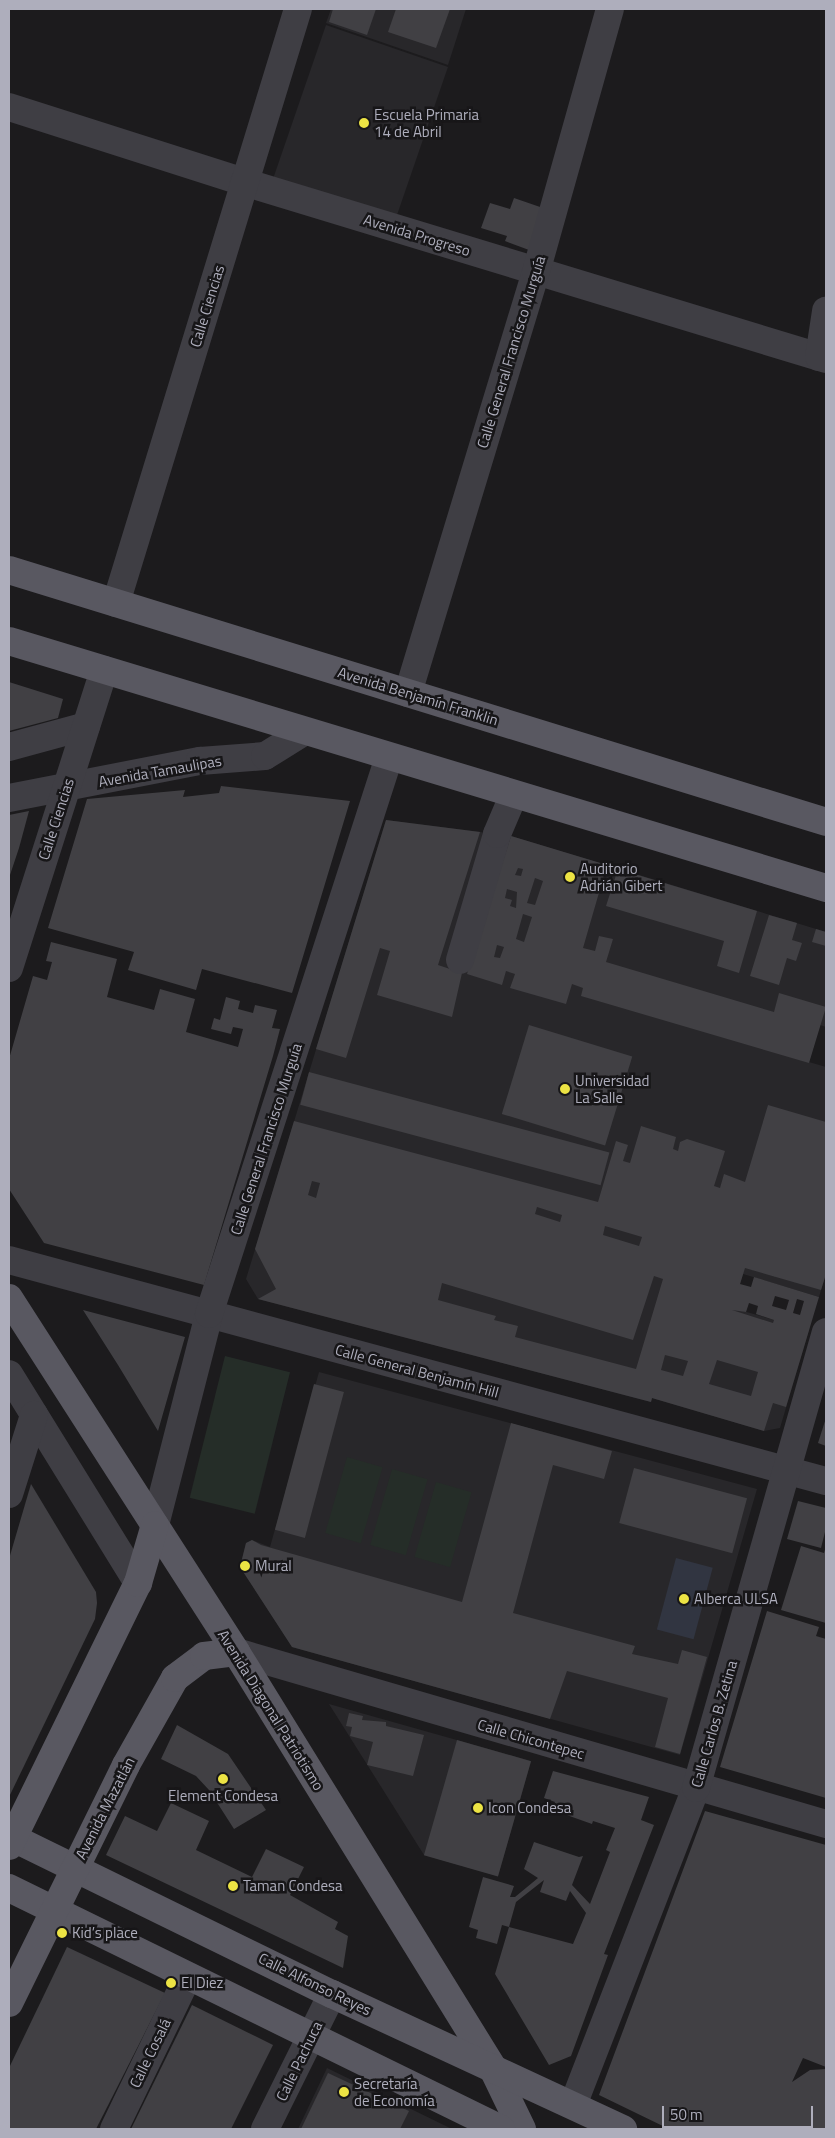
<!DOCTYPE html>
<html>
<head>
<meta charset="utf-8">
<style>
	body { margin:0 }
	#map { position:relative; width:835px; height:2138px; overflow:hidden; background:#1c1b1d; font-family:"Titillium Web",sans-serif }
	div>[style] { position:absolute }
	[style*='--x'] { left:calc(var(--x)*1px); top:calc(var(--y)*1px); width:calc(var(--w)*1px); rotate:calc(var(--a)*1deg) }
	.built>* { inset:0; background:#28272a; transform-origin:0 0 }
	.green>* { inset:0; background:#252d28; transform-origin:0 0 }
	.water>* { inset:0; background:#313541; transform-origin:0 0 }
	.building>* { inset:0; background:#414044; transform-origin:0 0 }
	.minor>* { height:28px; margin:-14px; padding:0 14px; transform-origin:14px; border-radius:14px; background:#3f3e44 }
	.major>* { height:28px; margin:-14px; padding:0 14px; transform-origin:14px; border-radius:14px; background:#595861 }
	.dots>* { width:14px; height:14px; translate:-50% -50%; box-sizing:border-box; border:2px solid #171618; border-radius:50% }
	span { translate:-50% -50%; white-space:nowrap; text-align:center; line-height:1.15; -webkit-text-stroke:5px #171618; paint-order:stroke }
	.poi-label { font-size:15px; color:#aeaebc }
	.left { translate:0 -50%; text-align:left }
	.street-label { font-size:15px; color:#aeaebc }
	.frame { position:absolute; inset:0; border:10px solid #aeaebc; pointer-events:none }
	.scale { position:absolute; left:662px; top:2106px; width:151px; height:22px; box-sizing:border-box; border:2px solid #aeaebc; border-top:0; padding-left:6px; font-size:15px; line-height:18px; white-space:nowrap; color:#aeaebc; -webkit-text-stroke:4px #171618; paint-order:stroke }
</style>
</head>
<body>
<div id="map">
	<div class="built">
		<i style="clip-path:polygon(331px 9px,466px 9px,448px 65px,326px 23px)"></i>
		<i style="left:326px;top:25px;width:129px;height:161px;rotate:19deg"></i>
		<i style="clip-path:polygon(386px 820px,511px 836px,826px 932px,826px 1027px,820px 1025px,809px 1062px,826px 1067px,826px 1274px,819px 1297px,743px 1274px,733px 1308px,809px 1330px,780px 1428px,764px 1431px,652px 1398px,651px 1402px,258px 1299px,246px 1279px)"></i>
		<i style="clip-path:polygon(319px 1372px,757px 1489px,680px 1755px,292px 1647px,240px 1567px,246px 1543px,252px 1540px,270px 1547px)"></i>
		<i style="clip-path:polygon(329px 1704px,531px 1761px,498px 1876px,424px 1855px)"></i>
		<i style="clip-path:polygon(327px 2068px,452px 2129px,298px 2129px)"></i>
	</div>
	<div class="green">
		<i style="left:225px;top:1356px;width:67px;height:146px;rotate:14deg"></i>
		<i style="left:347px;top:1457px;width:37px;height:79px;rotate:16deg"></i>
		<i style="left:392px;top:1469px;width:37px;height:79px;rotate:16deg"></i>
		<i style="left:436px;top:1482px;width:37px;height:78px;rotate:16deg"></i>
	</div>
	<div class="water">
		<i style="left:676px;top:1558px;width:38px;height:74px;rotate:15deg"></i>
	</div>
	<div class="building">
		<i style="clip-path:polygon(333px 9px,376px 9px,367px 35px,329px 22px)"></i>
		<i style="clip-path:polygon(396px 9px,450px 9px,436px 48px,388px 32px)"></i>
		<i style="clip-path:polygon(514px 198px,543px 208px,529px 250px,505px 241px,507px 236px,481px 228px,490px 203px,510px 209px)"></i>
		<i style="clip-path:polygon(9px 682px,63px 699px,58px 718px,9px 731px)"></i>
		<i style="clip-path:polygon(221px 786px,350px 801px,292px 993px,202px 969px,196px 990px,128px 970px,134px 952px,48px 928px,87px 799px,185px 790px,183px 797px,219px 793px)"></i>
		<i style="clip-path:polygon(29px 811px,19px 848px,9px 878px,9px 815px)"></i>
		<i style="clip-path:polygon(386px 820px,480px 832px,438px 965px,462px 973px,452px 1017px,377px 995px,390px 951px,380px 948px,346px 1058px,316px 1049px)"></i>
		<i style="clip-path:polygon(evenodd,511px 836px,607px 865px,583px 948px,595px 951px,599px 936px,613px 939px,606px 962px,774px 1012px,779px 993px,826px 1007px,809px 1063px,581px 996px,583px 988px,572px 984px,566px 1004px,510px 988px,515px 974px,506px 971px,502px 985px,467px 974px,511px 836px,518px 868px,523px 869px,521px 876px,515px 875px,518px 868px,511px 836px,535px 878px,543px 881px,535px 905px,527px 903px,535px 878px,511px 836px,507px 889px,517px 892px,516px 908px,510px 906px,512px 900px,505px 898px,507px 889px,511px 836px,523px 914px,532px 917px,524px 942px,516px 939px,523px 914px,511px 836px,497px 945px,504px 947px,500px 958px,494px 957px,497px 945px)"></i>
		<i style="clip-path:polygon(618px 869px,757px 911px,739px 973px,717px 966px,724px 941px,606px 906px)"></i>
		<i style="clip-path:polygon(769px 915px,797px 923px,792px 940px,802px 943px,796px 961px,787px 958px,779px 985px,750px 976px)"></i>
		<i style="clip-path:polygon(816px 929px,826px 932px,826px 946px,812px 942px)"></i>
		<i style="clip-path:polygon(51px 942px,117px 959px,107px 997px,154px 1010px,160px 989px,195px 999px,186px 1032px,238px 1047px,243px 1029px,233px 1027px,231px 1034px,211px 1029px,214px 1018px,220px 1020px,226px 997px,240px 1001px,238px 1009px,253px 1013px,255px 1005px,277px 1010px,272px 1028px,280px 1029px,273px 1056px,204px 1285px,44px 1243px,9px 1189px,9px 1059px,33px 976px,47px 980px,52px 962px,46px 961px)"></i>
		<i style="left:529px;top:1025px;width:108px;height:93px;rotate:17deg"></i>
		<i style="left:309px;top:1072px;width:311px;height:34px;rotate:15deg"></i>
		<i style="clip-path:polygon(evenodd,768px 1105px,826px 1122px,826px 1274px,821px 1290px,745px 1268px,740px 1284px,751px 1287px,754px 1277px,819px 1297px,786px 1407px,773px 1403px,764px 1431px,652px 1398px,651px 1402px,258px 1299px,276px 1289px,255px 1249px,294px 1121px,598px 1202px,616px 1141px,628px 1145px,623px 1161px,630px 1163px,641px 1126px,676px 1137px,673px 1149px,678px 1151px,680px 1142px,687px 1139px,725px 1151px,714px 1186px,720px 1188px,724px 1174px,745px 1182px,768px 1105px,312px 1181px,320px 1183px,316px 1198px,308px 1195px,312px 1181px,768px 1105px,537px 1207px,562px 1215px,560px 1222px,535px 1214px,537px 1207px,768px 1105px,605px 1226px,642px 1237px,639px 1246px,603px 1235px,605px 1226px,768px 1105px,654px 1276px,663px 1279px,636px 1369px,515px 1337px,518px 1326px,494px 1320px,496px 1316px,438px 1300px,442px 1283px,633px 1340px,654px 1276px,768px 1105px,775px 1296px,789px 1300px,786px 1310px,772px 1306px,775px 1296px,768px 1105px,797px 1299px,804px 1301px,800px 1315px,793px 1313px,797px 1299px,768px 1105px,749px 1303px,758px 1306px,756px 1314px,774px 1320px,773px 1323px,732px 1310px,746px 1312px,749px 1303px,768px 1105px,665px 1355px,688px 1361px,683px 1376px,661px 1370px,665px 1355px,768px 1105px,717px 1360px,758px 1372px,751px 1396px,709px 1384px,717px 1360px)"></i>
		<i style="clip-path:polygon(83px 1310px,185px 1337px,158px 1431px,118px 1365px)"></i>
		<i style="left:314px;top:1384px;width:31px;height:151px;rotate:15deg"></i>
		<i style="clip-path:polygon(826px 1418px,826px 1446px,818px 1443px)"></i>
		<i style="clip-path:polygon(511px 1423px,612px 1451px,604px 1479px,553px 1465px,513px 1613px,635px 1646px,632px 1654px,678px 1664px,682px 1650px,707px 1657px,680px 1754px,655px 1747px,668px 1698px,567px 1671px,550px 1719px,292px 1647px,240px 1567px,246px 1543px,252px 1540px,261px 1545px,462px 1602px)"></i>
		<i style="left:634px;top:1468px;width:117px;height:57px;rotate:15deg"></i>
		<i style="clip-path:polygon(31px 1484px,96px 1592px,97px 1603px,95px 1619px,9px 1797px,9px 1559px)"></i>
		<i style="clip-path:polygon(798px 1501px,826px 1508px,826px 1528px,821px 1548px,787px 1539px)"></i>
		<i style="clip-path:polygon(801px 1546px,824px 1553px,826px 1546px,826px 1623px,781px 1610px)"></i>
		<i style="clip-path:polygon(767px 1611px,819px 1627px,816px 1636px,826px 1639px,826px 1798px,720px 1767px)"></i>
		<i style="clip-path:polygon(349px 1713px,363px 1716px,362px 1720px,386px 1722px,386px 1726px,424px 1735px,413px 1776px,367px 1765px,373px 1742px,350px 1736px,352px 1727px,346px 1726px)"></i>
		<i style="clip-path:polygon(177px 1725px,228px 1754px,266px 1810px,234px 1829px,209px 1790px,196px 1776px,161px 1759px)"></i>
		<i style="left:457px;top:1740px;width:77px;height:120px;rotate:16deg"></i>
		<i style="clip-path:polygon(553px 1771px,649px 1797px,641px 1820px,654px 1825px,604px 1954px,608px 1955px,571px 2056px,549px 2065px,495px 1974px,509px 1927px,573px 1944px,586px 1913px,570px 1891px,566px 1901px,540px 1892px,544px 1880px,516px 1902px,509px 1927px,502px 1925px,497px 1944px,476px 1938px,478px 1930px,469px 1927px,483px 1877px,514px 1886px,510px 1897px,515px 1897px,538px 1878px,524px 1869px,534px 1842px,579px 1857px,583px 1856px,572px 1885px,590px 1904px,610px 1852px,606px 1850px,615px 1828px,593px 1821px,592px 1824px,561px 1813px,553px 1806px,555px 1802px,544px 1798px)"></i>
		<i style="clip-path:polygon(171px 1803px,209px 1821px,196px 1850px,252px 1877px,266px 1849px,304px 1867px,290px 1895px,338px 1922px,335px 1929px,348px 1936px,343px 1968px,106px 1855px,125px 1816px,157px 1831px)"></i>
		<i style="clip-path:polygon(705px 1811px,826px 1845px,826px 2067px,803px 2058px,792px 2082px,810px 2070px,826px 2069px,826px 2129px,669px 2129px,599px 2095px)"></i>
		<i style="clip-path:polygon(67px 1947px,165px 1993px,96px 2129px,9px 2129px,9px 2068px)"></i>
		<i style="clip-path:polygon(192px 2005px,273px 2045px,231px 2129px,131px 2129px)"></i>
		<i style="clip-path:polygon(328px 2073px,409px 2111px,400px 2129px,301px 2129px)"></i>
	</div>
	<div class="minor">
		<i style="--x:9;--y:107;--w:247;--a:17.7"></i>
		<i style="--x:244;--y:182;--w:608;--a:16.92"></i>
		<i style="--x:819;--y:357;--w:47;--a:-81.3"></i>
		<i style="--x:116;--y:603;--w:621;--a:-72.97"></i>
		<i style="--x:408;--y:693;--w:440;--a:-73.1"></i>
		<i style="--x:536;--y:272;--w:273;--a:-74.3"></i>
		<i style="--x:9;--y:747;--w:80;--a:-15.3"></i>
		<i style="--x:9;--y:798;--w:195;--a:-11"></i>
		<i style="--x:200;--y:761;--w:65;--a:-4.4"></i>
		<i style="--x:265;--y:756;--w:47;--a:-32"></i>
		<i style="--x:460;--y:960;--w:131;--a:-73.6"></i>
		<i style="--x:497;--y:834;--w:43;--a:-67"></i>
		<i style="--x:9;--y:968;--w:313;--a:-72.3"></i>
		<i style="--x:9;--y:1260;--w:846;--a:15.14"></i>
		<i style="--x:9;--y:1374;--w:246;--a:58.3"></i>
		<i style="--x:9;--y:1494;--w:83;--a:-72.4"></i>
		<i style="--x:155;--y:1525;--w:218;--a:-75.6"></i>
		<i style="--x:209;--y:1314;--w:585;--a:-72.09"></i>
		<i style="--x:236;--y:1652;--w:615;--a:16.25"></i>
		<i style="--x:573;--y:2105;--w:340;--a:-68.8"></i>
		<i style="--x:696;--y:1788;--w:474;--a:-74.1"></i>
		<i style="--x:114;--y:2129;--w:168;--a:-64.2"></i>
		<i style="--x:265;--y:2129;--w:151;--a:-63.6"></i>
	</div>
	<div class="major">
		<i style="--x:9;--y:570;--w:855;--a:17.14"></i>
		<i style="--x:9;--y:641;--w:854;--a:16.82"></i>
		<i style="--x:9;--y:1298;--w:421;--a:57.3"></i>
		<i style="--x:236;--y:1652;--w:488;--a:58.3"></i>
		<i style="--x:492;--y:2067;--w:69;--a:64.2"></i>
		<i style="--x:9;--y:1836;--w:360;--a:26.1"></i>
		<i style="--x:332;--y:1994;--w:321;--a:24.9"></i>
		<i style="--x:9;--y:1846;--w:293;--a:-63.9"></i>
		<i style="--x:138;--y:1583;--w:60;--a:-73.7"></i>
		<i style="--x:9;--y:1888;--w:548;--a:26.1"></i>
		<i style="--x:9;--y:2003;--w:265;--a:-63.8"></i>
		<i style="--x:126;--y:1765;--w:100;--a:-60.6"></i>
		<i style="--x:175;--y:1678;--w:36;--a:-37"></i>
		<i style="--x:204;--y:1656;--w:32;--a:-7"></i>
	</div>
	<div class="dots">
		<i style="left:364px;top:123px;background:#ece344"></i>
		<i style="left:570px;top:877px;background:#ece344"></i>
		<i style="left:565px;top:1089px;background:#ece344"></i>
		<i style="left:245px;top:1566px;background:#ece344"></i>
		<i style="left:684px;top:1599px;background:#ece344"></i>
		<i style="left:223px;top:1779px;background:#ece344"></i>
		<i style="left:478px;top:1808px;background:#ece344"></i>
		<i style="left:233px;top:1886px;background:#ece344"></i>
		<i style="left:62px;top:1933px;background:#ece344"></i>
		<i style="left:171px;top:1983px;background:#ece344"></i>
		<i style="left:344px;top:2092px;background:#ece344"></i>
	</div>
	<div class="poi-label">
		<span class="left" style="left:374px;top:123px">Escuela Primaria<br>14 de Abril</span>
		<span class="left" style="left:580px;top:877px">Auditorio<br>Adrián Gibert</span>
		<span class="left" style="left:575px;top:1089px">Universidad<br>La Salle</span>
		<span class="left" style="left:255px;top:1566px">Mural</span>
		<span class="left" style="left:694px;top:1599px">Alberca ULSA</span>
		<span style="left:223px;top:1796px">Element Condesa</span>
		<span class="left" style="left:488px;top:1808px">Icon Condesa</span>
		<span class="left" style="left:243px;top:1886px">Taman Condesa</span>
		<span class="left" style="left:72px;top:1933px">Kid’s place</span>
		<span class="left" style="left:181px;top:1983px">El Diez</span>
		<span class="left" style="left:354px;top:2092px">Secretaría<br>de Economía</span>
	</div>
	<div class="street-label">
		<span style="left:417px;top:235px;rotate:17deg">Avenida Progreso</span>
		<span style="left:207px;top:306px;rotate:-73deg">Calle Ciencias</span>
		<span style="left:511px;top:352px;rotate:-73deg">Calle General Francisco Murguía</span>
		<span style="left:418px;top:696px;rotate:17deg">Avenida Benjamín Franklin</span>
		<span style="left:160px;top:771px;rotate:-10deg">Avenida Tamaulipas</span>
		<span style="left:56px;top:819px;rotate:-72deg">Calle Ciencias</span>
		<span style="left:266px;top:1139px;rotate:-72deg">Calle General Francisco Murguía</span>
		<span style="left:417px;top:1371px;rotate:15deg">Calle General Benjamín Hill</span>
		<span style="left:271px;top:1710px;rotate:58deg">Avenida Diagonal Patriotismo</span>
		<span style="left:714px;top:1724px;rotate:-74deg">Calle Carlos B. Zetina</span>
		<span style="left:531px;top:1739px;rotate:16deg">Calle Chicontepec</span>
		<span style="left:105px;top:1808px;rotate:-63deg">Avenida Mazatlán</span>
		<span style="left:315px;top:1984px;rotate:26deg">Calle Alfonso Reyes</span>
		<span style="left:150px;top:2053px;rotate:-64deg">Calle Cosalá</span>
		<span style="left:299px;top:2061px;rotate:-64deg">Calle Pachuca</span>
	</div>
	<div class="frame"></div>
	<div class="scale">50 m</div>
</div>
</body>
</html>
